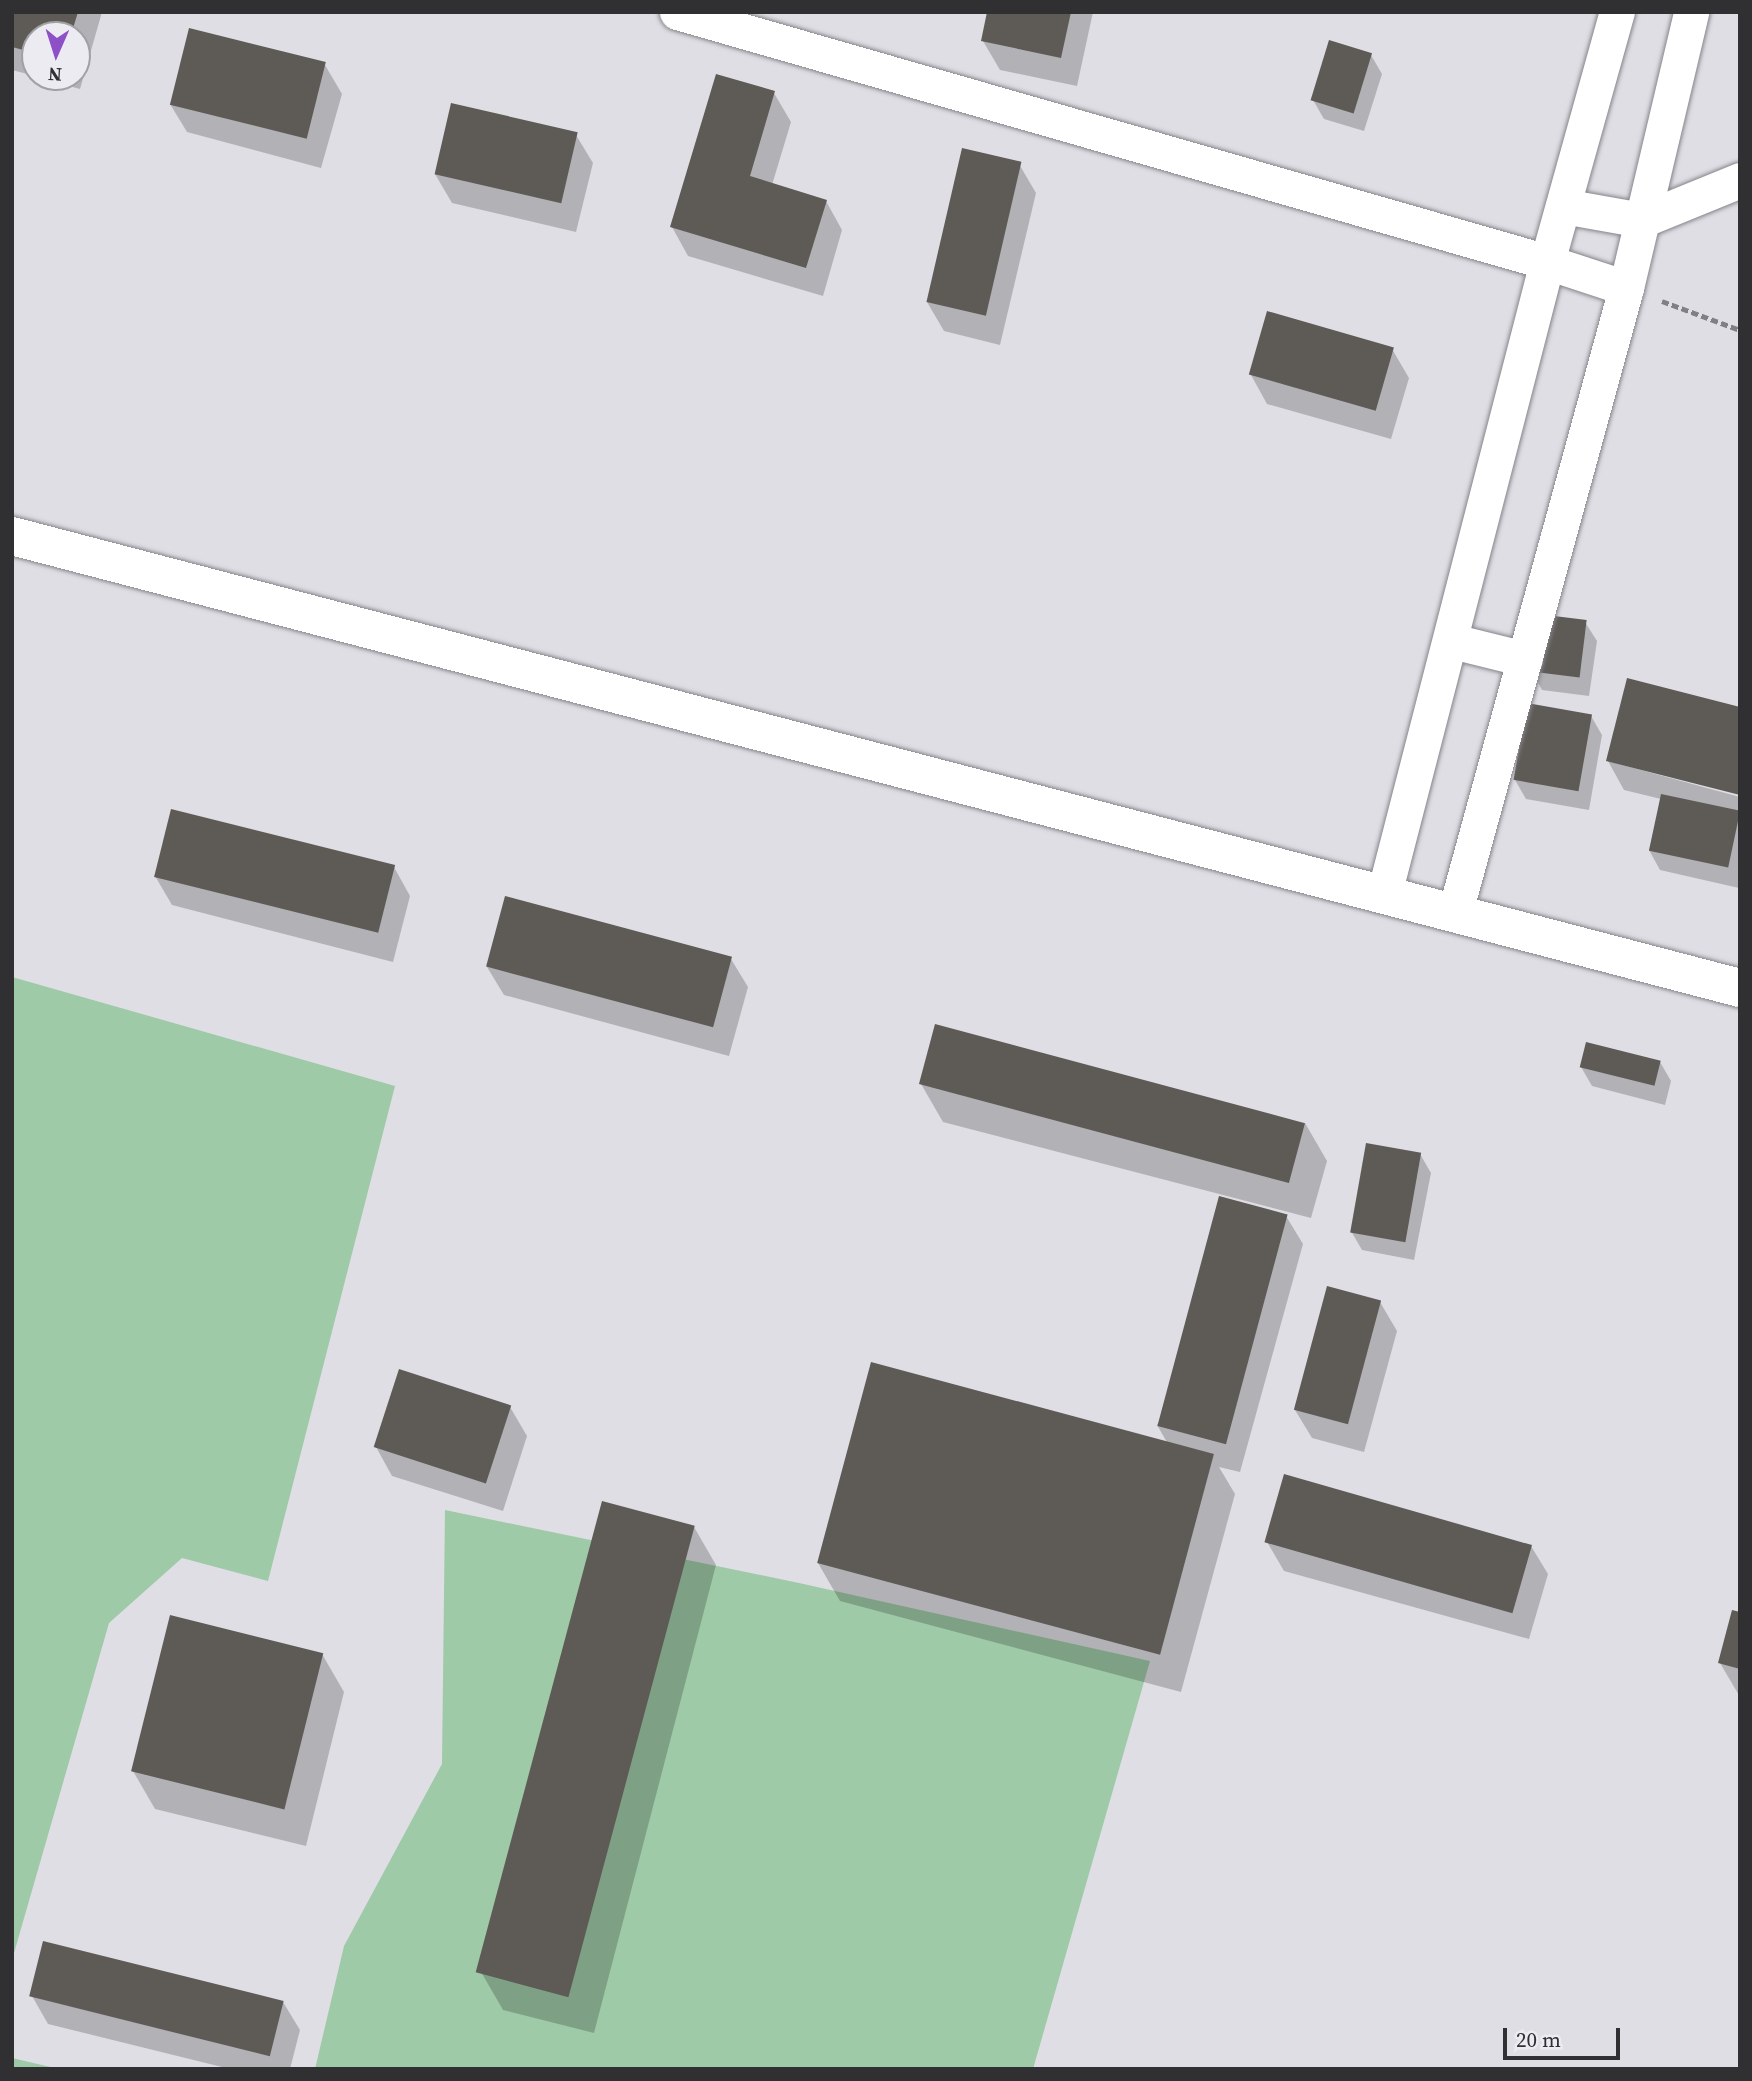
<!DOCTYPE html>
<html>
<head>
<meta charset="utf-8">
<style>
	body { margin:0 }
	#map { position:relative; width:1752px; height:2081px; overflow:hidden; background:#dedee4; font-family:"Source Serif 4",serif }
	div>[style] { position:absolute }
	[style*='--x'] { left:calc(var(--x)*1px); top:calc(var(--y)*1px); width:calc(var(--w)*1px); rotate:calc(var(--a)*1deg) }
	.green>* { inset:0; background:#9ecaa7 }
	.shadow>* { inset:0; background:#0003 }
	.building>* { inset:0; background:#5e5a56; transform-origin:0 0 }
	.path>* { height:4.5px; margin-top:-2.25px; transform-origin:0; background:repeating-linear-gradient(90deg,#808084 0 7px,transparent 0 10.5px) }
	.roads { filter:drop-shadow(0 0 2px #85848a) drop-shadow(0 0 2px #85848a) }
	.minor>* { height:35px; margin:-17.5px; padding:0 17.5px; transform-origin:17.5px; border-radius:17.5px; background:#fff }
	.primary>* { height:38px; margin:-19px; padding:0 19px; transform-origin:19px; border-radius:19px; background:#fff }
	span { translate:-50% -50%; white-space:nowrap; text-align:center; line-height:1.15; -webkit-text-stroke:7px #ebebf1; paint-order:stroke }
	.frame { position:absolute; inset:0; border:14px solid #303033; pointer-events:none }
	.north { position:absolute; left:21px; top:21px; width:70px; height:70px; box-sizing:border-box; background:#ebebf1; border:2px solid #a0a0a5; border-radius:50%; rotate:183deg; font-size:19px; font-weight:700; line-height:28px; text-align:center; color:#303033 }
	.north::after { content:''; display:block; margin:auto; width:24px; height:32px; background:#8e50c6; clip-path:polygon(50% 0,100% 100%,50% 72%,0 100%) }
	.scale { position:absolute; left:1503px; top:2028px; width:117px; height:32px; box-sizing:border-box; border:4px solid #303033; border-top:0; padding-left:9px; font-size:21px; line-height:24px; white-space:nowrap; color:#303033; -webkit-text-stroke:5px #ebebf1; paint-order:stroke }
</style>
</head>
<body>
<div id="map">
	<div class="green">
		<i style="clip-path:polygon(12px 977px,395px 1086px,268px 1581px,182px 1558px,109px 1623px,12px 1960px)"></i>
		<i style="clip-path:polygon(445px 1510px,799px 1583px,1150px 1661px,1033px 2069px,315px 2069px,344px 1946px,442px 1764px)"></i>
		<i style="clip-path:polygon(12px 2058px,59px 2069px,12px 2069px)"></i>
	</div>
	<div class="shadow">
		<i style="clip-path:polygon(12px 12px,102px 12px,80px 89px,37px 77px,77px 77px,77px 35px,35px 35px,35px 76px,12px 70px)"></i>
		<i style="clip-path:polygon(989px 12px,1093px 12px,1077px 86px,1000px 70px,983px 41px)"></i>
		<i style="clip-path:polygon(1371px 55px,1382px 74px,1364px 131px,1324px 119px,1313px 100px)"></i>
		<i style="clip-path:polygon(325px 65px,342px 94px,321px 168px,187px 132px,170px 104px)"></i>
		<i style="clip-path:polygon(774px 93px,791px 122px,772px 185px,826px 201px,842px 230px,823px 296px,688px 256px,672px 227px)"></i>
		<i style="clip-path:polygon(576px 135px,593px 163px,576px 232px,452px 203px,435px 174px)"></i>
		<i style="clip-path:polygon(1019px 164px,1036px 193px,1000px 345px,944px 331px,927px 302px)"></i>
		<i style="clip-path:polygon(1392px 349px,1409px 378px,1391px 439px,1267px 404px,1251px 375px)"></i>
		<i style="clip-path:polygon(1585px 622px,1597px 641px,1589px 696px,1542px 690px,1531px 670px)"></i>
		<i style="clip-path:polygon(1591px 716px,1602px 735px,1589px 810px,1526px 799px,1515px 780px)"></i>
		<i style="clip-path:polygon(1608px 761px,1740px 797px,1739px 888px,1660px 870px,1649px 850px,1661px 799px,1624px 790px)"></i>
		<i style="clip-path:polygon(394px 867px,410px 896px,393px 962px,172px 905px,155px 876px)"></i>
		<i style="clip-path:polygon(731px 959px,748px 987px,729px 1056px,504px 995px,487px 967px)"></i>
		<i style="clip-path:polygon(1660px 1062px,1671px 1081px,1665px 1105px,1592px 1086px,1581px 1067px)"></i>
		<i style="clip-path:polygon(921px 1084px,1305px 1123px,1327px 1161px,1311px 1218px,943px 1122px)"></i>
		<i style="clip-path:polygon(1420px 1154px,1431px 1173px,1414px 1260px,1362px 1250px,1351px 1231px)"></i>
		<i style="clip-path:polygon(1286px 1216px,1303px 1244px,1240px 1472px,1219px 1467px,1235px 1494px,1181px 1692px,840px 1601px,818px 1563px,1168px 1444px,1157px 1425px)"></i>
		<i style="clip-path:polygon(1380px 1302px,1397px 1331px,1364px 1452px,1312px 1438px,1295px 1410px)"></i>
		<i style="clip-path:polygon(510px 1407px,527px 1436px,503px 1511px,392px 1476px,376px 1447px)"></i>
		<i style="clip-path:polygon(694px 1527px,716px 1565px,594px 2033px,503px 2010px,481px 1972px)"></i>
		<i style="clip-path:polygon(1267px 1542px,1531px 1546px,1548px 1574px,1529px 1639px,1284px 1571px)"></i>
		<i style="clip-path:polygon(1740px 1614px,1740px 1697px,1720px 1663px)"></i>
		<i style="clip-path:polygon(322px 1654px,344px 1692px,306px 1846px,155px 1809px,133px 1771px)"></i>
		<i style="clip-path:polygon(32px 1996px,283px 2002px,300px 2030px,290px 2069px,230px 2069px,48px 2024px)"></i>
	</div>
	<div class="building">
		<i style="clip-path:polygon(12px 12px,78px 12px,71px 35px,35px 35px,35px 53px,12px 47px)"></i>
		<i style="clip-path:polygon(987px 12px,1071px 12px,1061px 58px,981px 41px)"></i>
		<i style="left:189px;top:28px;width:141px;height:79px;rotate:14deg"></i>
		<i style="left:1329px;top:40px;width:45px;height:63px;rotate:17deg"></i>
		<i style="clip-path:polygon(716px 74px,775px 91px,750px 176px,827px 200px,806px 268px,670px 227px)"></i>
		<i style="left:451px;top:103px;width:130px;height:73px;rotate:13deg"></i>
		<i style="left:962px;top:148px;width:61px;height:158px;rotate:13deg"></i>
		<i style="left:1267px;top:311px;width:132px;height:66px;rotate:16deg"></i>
		<i style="left:1538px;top:614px;width:49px;height:58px;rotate:7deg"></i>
		<i style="clip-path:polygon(1627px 678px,1740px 707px,1740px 795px,1606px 761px)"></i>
		<i style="left:1527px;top:703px;width:66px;height:78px;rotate:10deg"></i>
		<i style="left:1661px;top:794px;width:81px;height:58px;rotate:12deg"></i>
		<i style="left:171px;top:809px;width:231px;height:70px;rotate:14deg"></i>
		<i style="left:505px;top:896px;width:235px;height:73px;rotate:15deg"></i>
		<i style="left:935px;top:1024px;width:383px;height:62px;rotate:15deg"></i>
		<i style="left:1586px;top:1042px;width:77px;height:26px;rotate:14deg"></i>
		<i style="left:1366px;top:1143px;width:56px;height:91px;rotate:10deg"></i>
		<i style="left:1219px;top:1196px;width:71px;height:238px;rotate:15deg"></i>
		<i style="left:1327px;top:1286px;width:56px;height:128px;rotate:15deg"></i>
		<i style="left:871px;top:1362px;width:355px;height:208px;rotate:15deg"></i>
		<i style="left:399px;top:1369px;width:118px;height:82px;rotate:18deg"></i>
		<i style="left:1284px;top:1474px;width:258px;height:71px;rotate:16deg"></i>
		<i style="left:602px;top:1501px;width:96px;height:488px;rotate:15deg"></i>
		<i style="clip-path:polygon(1732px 1610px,1740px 1612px,1740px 1669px,1718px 1663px)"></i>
		<i style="left:170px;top:1615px;width:158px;height:161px;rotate:14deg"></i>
		<i style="left:43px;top:1941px;width:248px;height:57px;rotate:14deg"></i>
	</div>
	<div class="path">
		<i style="--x:1662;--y:301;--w:83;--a:20.4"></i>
	</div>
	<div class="roads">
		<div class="minor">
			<i style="--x:677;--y:12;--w:905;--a:16.03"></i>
			<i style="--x:1547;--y:262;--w:83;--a:18.2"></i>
			<i style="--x:1563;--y:206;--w:80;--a:10"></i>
			<i style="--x:1642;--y:220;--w:106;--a:-22.2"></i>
			<i style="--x:1452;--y:641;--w:75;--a:13.9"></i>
			<i style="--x:1384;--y:894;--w:653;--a:-75.54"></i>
			<i style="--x:1547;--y:262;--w:260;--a:-74.4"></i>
			<i style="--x:1455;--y:912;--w:647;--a:-74.67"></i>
			<i style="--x:1626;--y:288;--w:284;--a:-76.7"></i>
		</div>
		<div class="primary">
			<i style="--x:12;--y:536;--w:1786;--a:14.66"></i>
		</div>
	</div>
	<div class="frame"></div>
	<div class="north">N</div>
	<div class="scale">20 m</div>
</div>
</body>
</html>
